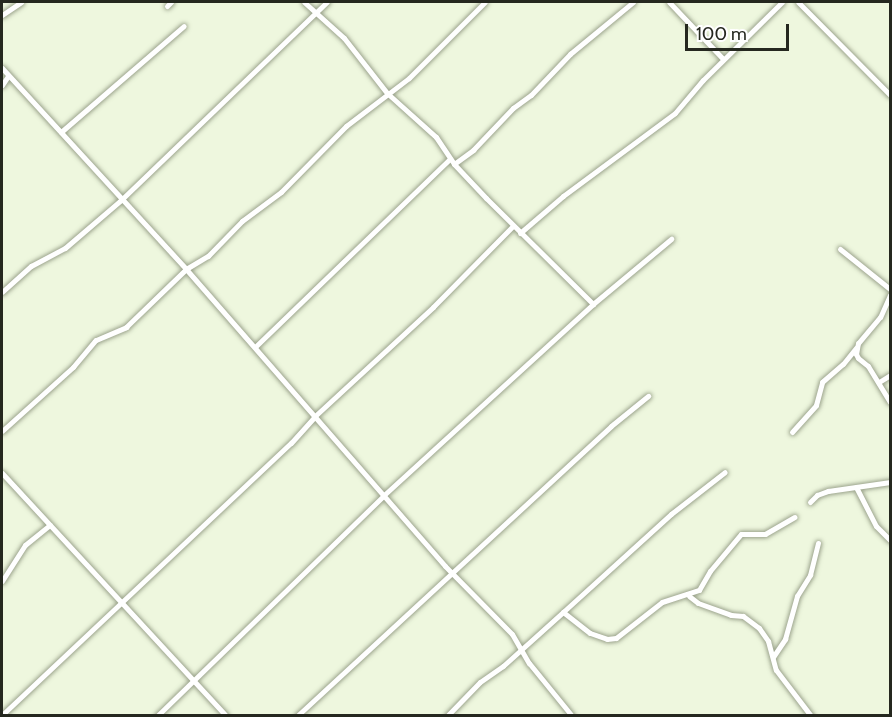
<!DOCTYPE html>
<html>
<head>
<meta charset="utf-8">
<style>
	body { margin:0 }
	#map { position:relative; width:892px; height:717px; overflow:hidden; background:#eef7de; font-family:Cabin,sans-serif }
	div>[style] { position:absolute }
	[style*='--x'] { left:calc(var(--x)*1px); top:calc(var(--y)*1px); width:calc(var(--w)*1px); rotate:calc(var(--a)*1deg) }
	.roads { filter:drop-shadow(0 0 2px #9ca48d) drop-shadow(0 0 2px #9ca48d) }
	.minor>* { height:5px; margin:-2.5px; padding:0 2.5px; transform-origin:2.5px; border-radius:2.5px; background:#fff }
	span { translate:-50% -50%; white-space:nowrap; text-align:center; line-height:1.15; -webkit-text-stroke:4.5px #fff; paint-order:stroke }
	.frame { position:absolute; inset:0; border:3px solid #25281f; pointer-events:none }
	.scale { position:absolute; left:685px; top:24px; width:104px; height:27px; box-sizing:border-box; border:3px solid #25281f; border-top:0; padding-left:8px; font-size:18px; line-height:21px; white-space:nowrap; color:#25281f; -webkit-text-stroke:4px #fff; paint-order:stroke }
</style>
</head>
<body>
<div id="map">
	<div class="roads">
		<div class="minor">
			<i style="--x:304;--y:2;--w:54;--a:42"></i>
			<i style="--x:344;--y:38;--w:70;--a:52"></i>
			<i style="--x:387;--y:93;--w:66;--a:41.9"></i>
			<i style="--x:436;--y:137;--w:32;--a:56"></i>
			<i style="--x:454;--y:164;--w:47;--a:46.7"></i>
			<i style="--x:486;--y:198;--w:151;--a:44.7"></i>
			<i style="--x:669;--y:2;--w:79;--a:46.5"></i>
			<i style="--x:798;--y:2;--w:131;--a:45.3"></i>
			<i style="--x:167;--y:6;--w:6;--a:-45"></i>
			<i style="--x:2;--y:15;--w:23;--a:-34"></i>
			<i style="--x:2;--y:68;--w:273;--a:47.5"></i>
			<i style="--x:186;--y:269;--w:394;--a:48.9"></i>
			<i style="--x:445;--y:566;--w:95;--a:45.4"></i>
			<i style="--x:512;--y:634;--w:34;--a:60"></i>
			<i style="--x:529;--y:663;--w:68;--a:50.9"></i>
			<i style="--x:2;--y:85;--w:11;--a:-56"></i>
			<i style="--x:61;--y:132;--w:162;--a:-40.8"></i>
			<i style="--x:454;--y:164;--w:24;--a:-36"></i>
			<i style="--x:473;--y:150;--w:58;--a:-46.4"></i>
			<i style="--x:513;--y:108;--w:22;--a:-36"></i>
			<i style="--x:531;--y:95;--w:57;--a:-46.4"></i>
			<i style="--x:570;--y:54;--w:82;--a:-39.5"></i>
			<i style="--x:520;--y:233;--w:57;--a:-40.7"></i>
			<i style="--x:563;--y:196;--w:139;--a:-36.5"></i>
			<i style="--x:675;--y:113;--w:43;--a:-49.7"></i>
			<i style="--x:703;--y:80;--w:111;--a:-44.6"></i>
			<i style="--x:840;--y:249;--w:64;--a:38.7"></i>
			<i style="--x:2;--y:292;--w:39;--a:-42"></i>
			<i style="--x:31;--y:266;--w:38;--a:-28"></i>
			<i style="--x:65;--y:248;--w:74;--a:-40.6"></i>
			<i style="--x:121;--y:200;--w:286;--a:-43.9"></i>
			<i style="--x:890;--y:295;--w:24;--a:114"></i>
			<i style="--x:880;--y:317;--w:34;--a:130"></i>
			<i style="--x:858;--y:343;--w:11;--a:100"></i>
			<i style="--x:856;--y:354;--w:4;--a:63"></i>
			<i style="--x:858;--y:358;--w:13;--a:39"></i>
			<i style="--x:868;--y:366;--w:42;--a:58.6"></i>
			<i style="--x:255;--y:347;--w:271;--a:-44"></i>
			<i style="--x:879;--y:382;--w:13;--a:-32"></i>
			<i style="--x:2;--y:431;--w:96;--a:-42"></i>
			<i style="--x:73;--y:367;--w:35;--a:-50"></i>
			<i style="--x:96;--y:340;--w:33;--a:-23"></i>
			<i style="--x:126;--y:327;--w:83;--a:-44"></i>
			<i style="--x:186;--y:269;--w:26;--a:-31"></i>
			<i style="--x:208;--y:256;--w:49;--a:-45.8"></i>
			<i style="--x:242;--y:221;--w:49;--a:-36.6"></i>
			<i style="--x:281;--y:192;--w:93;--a:-45.4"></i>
			<i style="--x:346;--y:126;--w:79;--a:-37.3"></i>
			<i style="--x:409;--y:78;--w:107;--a:-45"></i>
			<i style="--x:792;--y:432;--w:36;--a:-48"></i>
			<i style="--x:816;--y:405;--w:24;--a:-75"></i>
			<i style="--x:822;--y:382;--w:28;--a:-41"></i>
			<i style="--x:843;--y:364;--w:21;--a:-51"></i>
			<i style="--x:2;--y:473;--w:330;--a:47.3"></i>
			<i style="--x:856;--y:487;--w:44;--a:62.9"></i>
			<i style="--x:876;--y:526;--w:20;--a:45"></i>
			<i style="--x:810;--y:502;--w:10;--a:-45"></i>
			<i style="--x:817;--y:495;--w:12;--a:-20"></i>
			<i style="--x:828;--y:491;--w:63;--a:-8.3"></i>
			<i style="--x:2;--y:581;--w:43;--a:-57.4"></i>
			<i style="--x:25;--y:545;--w:32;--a:-39"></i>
			<i style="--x:689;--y:596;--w:11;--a:38"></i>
			<i style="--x:698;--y:603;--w:35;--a:20"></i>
			<i style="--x:731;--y:615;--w:12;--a:5"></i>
			<i style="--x:743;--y:616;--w:20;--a:37"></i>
			<i style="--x:759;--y:628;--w:16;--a:55"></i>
			<i style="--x:768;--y:641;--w:30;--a:75"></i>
			<i style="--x:776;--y:670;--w:58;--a:52.7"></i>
			<i style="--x:563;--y:612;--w:146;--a:-42.2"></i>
			<i style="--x:671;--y:514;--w:68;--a:-37.9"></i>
			<i style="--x:773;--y:657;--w:22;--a:-56"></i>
			<i style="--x:785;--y:639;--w:45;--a:-74.4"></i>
			<i style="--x:797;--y:596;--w:25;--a:-58"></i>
			<i style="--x:810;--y:575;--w:33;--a:-76"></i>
			<i style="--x:2;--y:715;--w:397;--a:-43.3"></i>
			<i style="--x:291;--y:443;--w:36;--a:-48"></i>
			<i style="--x:315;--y:416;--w:161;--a:-42.7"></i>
			<i style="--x:433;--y:307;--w:114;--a:-45.4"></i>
			<i style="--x:157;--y:716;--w:317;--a:-44.2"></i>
			<i style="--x:384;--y:495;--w:283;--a:-42.4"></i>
			<i style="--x:593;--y:304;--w:102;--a:-39.8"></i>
			<i style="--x:297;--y:716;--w:427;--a:-42.7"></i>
			<i style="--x:611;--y:426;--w:48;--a:-39"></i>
			<i style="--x:447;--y:716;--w:47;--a:-45.9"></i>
			<i style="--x:480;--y:682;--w:28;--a:-35"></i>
			<i style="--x:503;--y:666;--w:81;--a:-42"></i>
			<i style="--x:563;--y:612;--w:34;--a:38"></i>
			<i style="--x:590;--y:633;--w:18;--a:19"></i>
			<i style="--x:607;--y:639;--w:9;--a:-6"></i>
			<i style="--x:616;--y:638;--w:58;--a:-38"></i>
			<i style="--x:662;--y:602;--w:39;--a:-18"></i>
			<i style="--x:699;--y:590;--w:22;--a:-60"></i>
			<i style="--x:710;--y:571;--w:48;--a:-50"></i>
			<i style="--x:741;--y:534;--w:24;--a:0"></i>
			<i style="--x:765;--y:534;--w:34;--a:-30"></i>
		</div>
	</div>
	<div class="frame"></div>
	<div class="scale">100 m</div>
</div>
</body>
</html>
